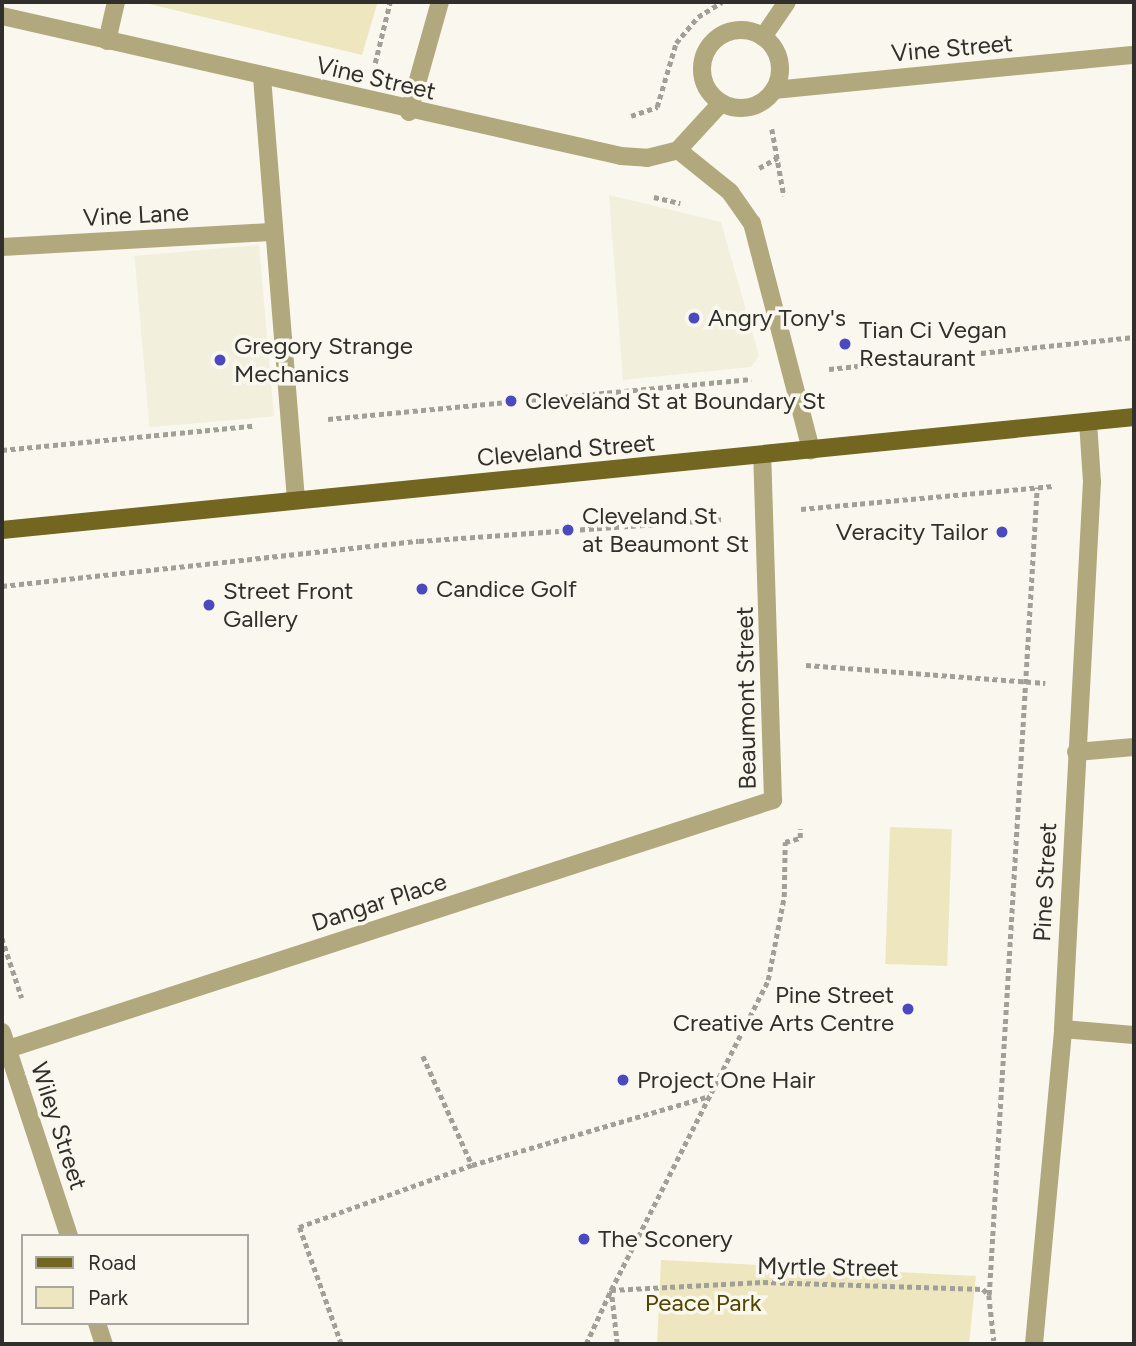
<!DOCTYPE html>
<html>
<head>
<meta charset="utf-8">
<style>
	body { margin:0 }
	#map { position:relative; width:1136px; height:1346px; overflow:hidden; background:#faf8ee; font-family:Figtree,sans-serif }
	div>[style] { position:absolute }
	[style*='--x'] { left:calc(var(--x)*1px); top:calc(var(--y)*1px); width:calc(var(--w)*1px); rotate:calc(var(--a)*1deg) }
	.built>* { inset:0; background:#f2efdd; transform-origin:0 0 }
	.green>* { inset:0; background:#eee6be; transform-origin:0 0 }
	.path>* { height:4.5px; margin-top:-2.25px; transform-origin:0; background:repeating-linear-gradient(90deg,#a1a098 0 5px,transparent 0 8.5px) }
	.minor>* { height:18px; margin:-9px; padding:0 9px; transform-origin:9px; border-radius:9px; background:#b1a87d }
	.minor>.ring { margin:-9px; padding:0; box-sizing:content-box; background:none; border:18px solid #b1a87d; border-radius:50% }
	.major>* { height:18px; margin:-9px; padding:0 9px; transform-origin:9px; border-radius:9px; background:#736620 }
	.dots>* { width:19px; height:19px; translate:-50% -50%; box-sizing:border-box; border:4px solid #faf8ee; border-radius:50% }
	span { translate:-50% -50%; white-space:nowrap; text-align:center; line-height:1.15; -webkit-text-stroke:7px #faf8ee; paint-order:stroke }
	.street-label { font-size:24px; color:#302f2b }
	.poi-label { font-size:24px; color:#302f2b }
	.left { translate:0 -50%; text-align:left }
	.right { translate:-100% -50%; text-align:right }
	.park-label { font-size:24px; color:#524500 }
	.frame { position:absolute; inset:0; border:4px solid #302f2b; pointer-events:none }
	.legend { position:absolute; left:21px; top:1234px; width:228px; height:91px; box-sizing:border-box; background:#faf8ee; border:2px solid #a9a8a0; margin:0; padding:9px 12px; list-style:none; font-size:21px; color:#302f2b }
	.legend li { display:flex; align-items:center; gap:14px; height:35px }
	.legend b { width:35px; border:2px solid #a9a8a0 }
</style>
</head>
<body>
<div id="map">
	<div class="built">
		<i style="clip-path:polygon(609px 195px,721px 222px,759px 356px,751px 367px,623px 380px)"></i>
		<i style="left:259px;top:245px;width:172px;height:125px;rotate:85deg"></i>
	</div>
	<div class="green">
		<i style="clip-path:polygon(141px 2px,368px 2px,377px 4px,362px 55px)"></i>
		<i style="left:890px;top:827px;width:62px;height:137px;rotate:2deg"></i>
		<i style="clip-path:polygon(661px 1260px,976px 1276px,969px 1344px,657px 1344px)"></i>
	</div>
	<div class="path">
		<i style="--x:375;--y:63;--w:63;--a:-76.2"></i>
		<i style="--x:631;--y:116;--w:28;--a:-19"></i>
		<i style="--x:657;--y:107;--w:67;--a:-73.5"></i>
		<i style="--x:676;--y:43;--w:34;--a:-50"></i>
		<i style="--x:698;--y:17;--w:28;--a:-32"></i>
		<i style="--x:772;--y:129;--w:68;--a:79.8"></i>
		<i style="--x:759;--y:168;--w:21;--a:-29"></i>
		<i style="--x:654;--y:197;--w:27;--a:13"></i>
		<i style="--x:829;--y:369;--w:307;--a:-6"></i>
		<i style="--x:328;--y:419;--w:425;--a:-5.4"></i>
		<i style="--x:2;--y:450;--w:252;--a:-5.5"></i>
		<i style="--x:801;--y:509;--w:253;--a:-5.2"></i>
		<i style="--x:2;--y:586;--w:419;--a:-6.2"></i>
		<i style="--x:419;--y:541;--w:305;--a:-4.1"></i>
		<i style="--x:806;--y:665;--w:240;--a:4.3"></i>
		<i style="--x:2;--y:938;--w:63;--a:71.6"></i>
		<i style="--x:423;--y:1056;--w:120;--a:65.8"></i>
		<i style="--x:989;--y:1295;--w:809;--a:-86.6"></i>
		<i style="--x:341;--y:1344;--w:124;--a:-109.7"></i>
		<i style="--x:299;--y:1227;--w:184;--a:-19.7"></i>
		<i style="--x:472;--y:1165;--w:247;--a:-16.2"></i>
		<i style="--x:586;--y:1344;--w:60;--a:-65.2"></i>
		<i style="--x:611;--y:1290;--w:152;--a:-3"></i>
		<i style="--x:763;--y:1282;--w:220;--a:1.8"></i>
		<i style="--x:983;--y:1289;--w:8;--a:45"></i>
		<i style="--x:989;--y:1295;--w:46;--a:83.8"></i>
		<i style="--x:617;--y:1344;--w:54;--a:-96.3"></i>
		<i style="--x:611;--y:1290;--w:347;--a:-63.1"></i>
		<i style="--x:768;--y:980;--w:85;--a:-79.1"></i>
		<i style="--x:784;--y:897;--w:55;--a:-89"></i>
		<i style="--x:785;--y:842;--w:16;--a:-15"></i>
		<i style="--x:800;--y:838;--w:9;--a:-90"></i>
	</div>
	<div class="minor">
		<i style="--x:2;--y:16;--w:635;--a:12.74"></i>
		<i style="--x:621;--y:156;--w:26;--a:4"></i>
		<i style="--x:647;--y:158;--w:32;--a:-14"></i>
		<i style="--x:678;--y:150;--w:64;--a:-47.5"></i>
		<i class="ring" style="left:702px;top:30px;width:60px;height:60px"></i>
		<i style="--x:763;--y:37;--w:42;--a:-55.6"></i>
		<i style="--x:107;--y:41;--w:40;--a:-77"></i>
		<i style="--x:262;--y:77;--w:424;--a:85.4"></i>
		<i style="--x:774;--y:90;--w:362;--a:-5.6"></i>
		<i style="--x:409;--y:112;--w:114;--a:-74.3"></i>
		<i style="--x:678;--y:150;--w:67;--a:38.9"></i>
		<i style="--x:730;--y:192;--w:38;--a:55"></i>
		<i style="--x:752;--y:223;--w:235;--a:75.4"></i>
		<i style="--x:2;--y:247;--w:272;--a:-3.2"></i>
		<i style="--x:1076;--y:752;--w:58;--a:-4.9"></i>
		<i style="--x:1063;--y:1029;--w:71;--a:4.8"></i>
		<i style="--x:2;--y:1032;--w:215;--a:71.8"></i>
		<i style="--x:2;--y:1051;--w:811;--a:-18.03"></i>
		<i style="--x:773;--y:800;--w:345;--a:-91.8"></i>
		<i style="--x:97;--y:1323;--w:22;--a:72"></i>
		<i style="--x:1034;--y:1344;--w:316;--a:-84.7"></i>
		<i style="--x:1063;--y:1029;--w:548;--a:-86.97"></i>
		<i style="--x:1092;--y:482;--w:60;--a:-93.8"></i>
	</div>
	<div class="major">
		<i style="--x:2;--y:530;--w:1138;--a:-5.7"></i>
	</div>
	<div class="dots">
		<i style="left:694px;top:318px;background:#4b49bf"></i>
		<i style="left:845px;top:344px;background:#4b49bf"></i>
		<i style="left:220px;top:360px;background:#4b49bf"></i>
		<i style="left:511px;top:401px;background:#4b49bf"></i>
		<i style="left:568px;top:530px;background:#4b49bf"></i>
		<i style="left:1002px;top:532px;background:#4b49bf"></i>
		<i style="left:422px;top:589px;background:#4b49bf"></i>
		<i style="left:209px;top:605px;background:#4b49bf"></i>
		<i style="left:908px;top:1009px;background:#4b49bf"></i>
		<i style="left:623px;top:1080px;background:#4b49bf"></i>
		<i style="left:584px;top:1239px;background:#4b49bf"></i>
	</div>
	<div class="street-label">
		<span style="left:952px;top:48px;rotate:-5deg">Vine Street</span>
		<span style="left:376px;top:78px;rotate:13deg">Vine Street</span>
		<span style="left:136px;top:215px;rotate:-3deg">Vine Lane</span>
		<span style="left:566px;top:450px;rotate:-5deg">Cleveland Street</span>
		<span style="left:746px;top:698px;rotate:-91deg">Beaumont Street</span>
		<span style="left:1045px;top:882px;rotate:-87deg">Pine Street</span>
		<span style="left:379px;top:902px;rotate:-18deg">Dangar Place</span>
		<span style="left:59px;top:1126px;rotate:72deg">Wiley Street</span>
		<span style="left:828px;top:1267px;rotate:1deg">Myrtle Street</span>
	</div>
	<div class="poi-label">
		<span class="left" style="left:708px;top:318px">Angry Tony's</span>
		<span class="left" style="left:859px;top:344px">Tian Ci Vegan<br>Restaurant</span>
		<span class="left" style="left:234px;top:360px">Gregory Strange<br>Mechanics</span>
		<span class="left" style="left:525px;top:401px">Cleveland St at Boundary St</span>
		<span class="left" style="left:582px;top:530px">Cleveland St<br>at Beaumont St</span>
		<span class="right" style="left:988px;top:532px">Veracity Tailor</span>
		<span class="left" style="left:436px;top:589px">Candice Golf</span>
		<span class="left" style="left:223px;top:605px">Street Front<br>Gallery</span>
		<span class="right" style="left:894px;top:1009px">Pine Street<br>Creative Arts Centre</span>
		<span class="left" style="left:637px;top:1080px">Project One Hair</span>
		<span class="left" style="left:598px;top:1239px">The Sconery</span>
	</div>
	<div class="park-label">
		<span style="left:703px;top:1303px">Peace Park</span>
	</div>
	<div class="frame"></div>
	<ul class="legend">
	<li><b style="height:9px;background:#736620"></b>Road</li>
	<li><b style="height:19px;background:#eee6be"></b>Park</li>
	</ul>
</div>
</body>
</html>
